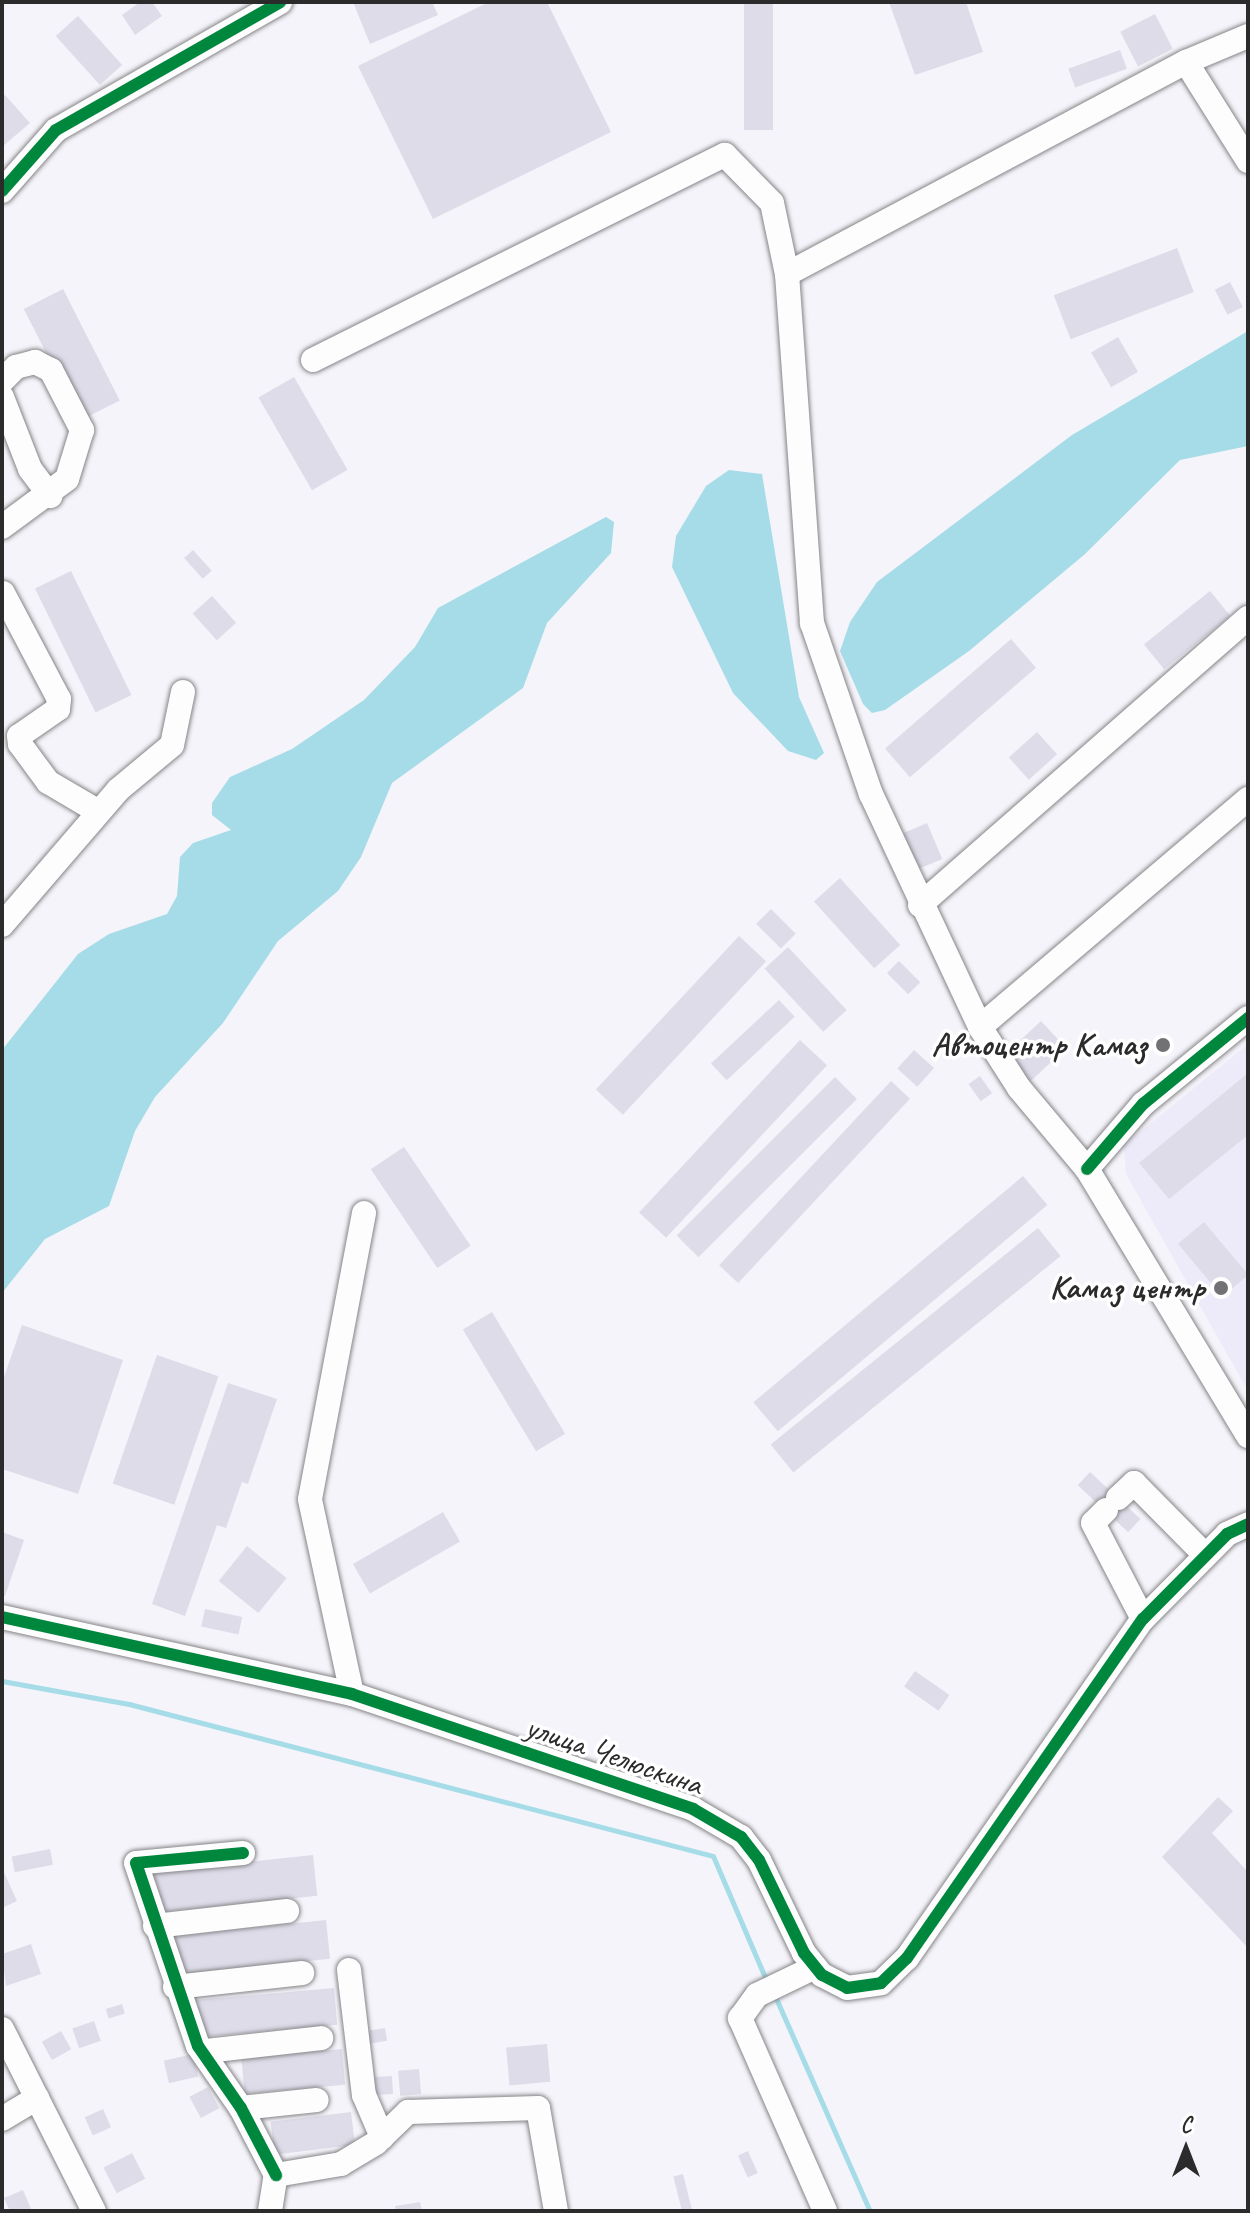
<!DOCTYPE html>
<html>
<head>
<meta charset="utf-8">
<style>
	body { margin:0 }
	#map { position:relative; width:1250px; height:2213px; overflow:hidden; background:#f5f4fa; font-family:Caveat,sans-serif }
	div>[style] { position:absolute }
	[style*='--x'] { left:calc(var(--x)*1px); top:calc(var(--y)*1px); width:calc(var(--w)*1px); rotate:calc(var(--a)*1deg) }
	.built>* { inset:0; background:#edebf9 }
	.water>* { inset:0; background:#a5dce8 }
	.stream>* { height:5px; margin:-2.5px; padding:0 2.5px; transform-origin:2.5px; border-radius:2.5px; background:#a5dce8 }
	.building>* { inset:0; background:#dedce9; transform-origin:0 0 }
	.roads { filter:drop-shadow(0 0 2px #868588) drop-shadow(0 0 2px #868588) }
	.minor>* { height:24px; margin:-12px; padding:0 12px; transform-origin:12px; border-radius:12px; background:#fefdfe }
	.cycleway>* { height:12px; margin:-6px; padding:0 6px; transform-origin:6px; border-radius:6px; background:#00873e }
	.dots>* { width:22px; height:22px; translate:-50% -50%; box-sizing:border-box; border:4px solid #fff; border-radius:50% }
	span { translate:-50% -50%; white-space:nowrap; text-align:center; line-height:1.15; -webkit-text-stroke:7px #fff; paint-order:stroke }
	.poi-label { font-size:32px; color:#2b2b2b; font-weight:700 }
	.right { translate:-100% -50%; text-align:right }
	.street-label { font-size:32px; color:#2b2b2b }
	.frame { position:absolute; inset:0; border:4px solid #2b2b2b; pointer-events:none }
	.north { position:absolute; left:1146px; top:2109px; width:80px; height:80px; -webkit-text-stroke:6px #fff; paint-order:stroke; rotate:0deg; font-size:22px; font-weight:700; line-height:32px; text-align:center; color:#2b2b2b }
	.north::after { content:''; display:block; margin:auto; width:28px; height:36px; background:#2b2b2b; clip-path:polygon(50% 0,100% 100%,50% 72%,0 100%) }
</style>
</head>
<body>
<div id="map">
	<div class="built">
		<i style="clip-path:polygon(1248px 1044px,1248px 1391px,1126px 1174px,1124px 1145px)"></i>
	</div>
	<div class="water">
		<i style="clip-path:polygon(1248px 331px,1248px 446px,1180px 460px,1085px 554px,969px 651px,885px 710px,872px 713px,863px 704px,840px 651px,850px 622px,877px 582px,1072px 435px)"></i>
		<i style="clip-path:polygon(729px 470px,762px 474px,799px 697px,824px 753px,816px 760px,788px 751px,733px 693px,672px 567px,676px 536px,706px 486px)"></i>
		<i style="clip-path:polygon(606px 517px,614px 522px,611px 553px,547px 623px,523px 688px,392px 783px,361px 857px,338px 891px,278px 941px,223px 1023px,155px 1097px,135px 1131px,109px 1206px,45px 1239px,2px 1293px,2px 1050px,78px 954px,109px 934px,167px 914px,177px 896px,180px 857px,193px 843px,231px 830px,212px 815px,212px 803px,230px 777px,292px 749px,364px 700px,415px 647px,438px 608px)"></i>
	</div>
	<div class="stream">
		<i style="--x:2;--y:1681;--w:129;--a:10.3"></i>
		<i style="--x:129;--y:1704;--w:603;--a:14.59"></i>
		<i style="--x:713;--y:1856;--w:137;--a:66.8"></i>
		<i style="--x:775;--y:1996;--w:235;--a:66.2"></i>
	</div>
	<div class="building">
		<i style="clip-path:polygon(140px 2px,152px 2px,162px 16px,135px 35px,122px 15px)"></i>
		<i style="clip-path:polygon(353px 2px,432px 2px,438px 15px,370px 44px)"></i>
		<i style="clip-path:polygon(489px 2px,547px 2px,611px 132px,433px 219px,358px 66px)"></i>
		<i style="left:744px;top:2px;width:29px;height:128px"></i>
		<i style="clip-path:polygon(889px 2px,966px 2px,983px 52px,915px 75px)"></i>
		<i style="left:1155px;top:14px;width:39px;height:39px;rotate:63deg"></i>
		<i style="left:78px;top:16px;width:66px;height:30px;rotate:48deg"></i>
		<i style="left:1120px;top:50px;width:20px;height:55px;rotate:70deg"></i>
		<i style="clip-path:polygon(5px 95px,30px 123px,2px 147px,2px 98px)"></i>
		<i style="left:1177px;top:248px;width:47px;height:132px;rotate:69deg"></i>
		<i style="left:1230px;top:282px;width:28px;height:17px;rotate:63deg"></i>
		<i style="left:63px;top:289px;width:125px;height:44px;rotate:63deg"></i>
		<i style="left:1118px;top:337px;width:40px;height:31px;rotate:60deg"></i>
		<i style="left:294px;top:377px;width:107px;height:41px;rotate:60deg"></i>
		<i style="left:193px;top:550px;width:28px;height:12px;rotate:48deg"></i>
		<i style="left:71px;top:571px;width:138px;height:40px;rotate:64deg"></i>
		<i style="left:1210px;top:591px;width:32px;height:85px;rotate:51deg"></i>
		<i style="left:212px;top:596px;width:36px;height:26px;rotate:48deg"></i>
		<i style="left:1011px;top:639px;width:38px;height:167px;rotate:49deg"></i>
		<i style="left:1037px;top:732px;width:30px;height:38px;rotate:48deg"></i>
		<i style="left:927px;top:823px;width:39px;height:26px;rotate:67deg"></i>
		<i style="left:840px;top:878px;width:90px;height:35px;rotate:48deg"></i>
		<i style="left:771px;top:909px;width:35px;height:21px;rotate:45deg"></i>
		<i style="left:739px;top:936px;width:37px;height:210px;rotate:43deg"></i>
		<i style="left:788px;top:947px;width:86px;height:32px;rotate:47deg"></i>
		<i style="left:899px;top:961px;width:30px;height:17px;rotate:45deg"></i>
		<i style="left:779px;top:1000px;width:23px;height:93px;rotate:47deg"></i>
		<i style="left:1041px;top:1021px;width:37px;height:51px;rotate:47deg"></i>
		<i style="left:800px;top:1040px;width:37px;height:236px;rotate:43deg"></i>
		<i style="left:914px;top:1050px;width:27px;height:25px;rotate:42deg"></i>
		<i style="clip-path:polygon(1248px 1073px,1248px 1135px,1169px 1199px,1139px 1163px)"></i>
		<i style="left:980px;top:1076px;width:21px;height:14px;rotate:55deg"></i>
		<i style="left:835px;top:1077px;width:31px;height:224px;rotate:45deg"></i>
		<i style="left:891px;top:1081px;width:26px;height:252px;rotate:43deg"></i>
		<i style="left:404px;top:1147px;width:119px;height:40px;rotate:56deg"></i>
		<i style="left:1023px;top:1176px;width:38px;height:352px;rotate:50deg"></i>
		<i style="left:1204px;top:1222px;width:69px;height:34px;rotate:50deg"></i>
		<i style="left:1038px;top:1228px;width:36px;height:344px;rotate:51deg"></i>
		<i style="left:492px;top:1312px;width:142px;height:34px;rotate:59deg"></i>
		<i style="clip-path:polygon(22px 1325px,123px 1360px,78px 1494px,2px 1469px,2px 1383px)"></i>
		<i style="left:157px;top:1355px;width:65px;height:136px;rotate:19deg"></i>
		<i style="clip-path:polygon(228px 1383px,277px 1399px,248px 1484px,242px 1482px,226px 1528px,217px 1525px,185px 1616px,152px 1604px)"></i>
		<i style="left:1090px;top:1472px;width:69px;height:18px;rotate:43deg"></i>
		<i style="left:443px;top:1512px;width:34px;height:104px;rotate:60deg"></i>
		<i style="clip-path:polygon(2px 1532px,24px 1540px,5px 1596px,2px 1595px)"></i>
		<i style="left:247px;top:1546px;width:51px;height:45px;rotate:39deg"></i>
		<i style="left:205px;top:1609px;width:38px;height:18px;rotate:12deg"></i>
		<i style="left:915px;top:1671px;width:42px;height:19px;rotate:35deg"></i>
		<i style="clip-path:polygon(1218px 1797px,1233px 1811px,1212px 1833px,1248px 1872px,1248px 1948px,1162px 1857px)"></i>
		<i style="left:50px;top:1849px;width:16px;height:39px;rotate:79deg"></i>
		<i style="left:313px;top:1855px;width:41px;height:161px;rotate:84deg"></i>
		<i style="clip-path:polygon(2px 1868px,17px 1901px,2px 1908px)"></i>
		<i style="left:326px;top:1920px;width:39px;height:156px;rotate:84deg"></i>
		<i style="clip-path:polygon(31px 1944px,41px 1974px,6px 1986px,2px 1954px)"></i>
		<i style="left:334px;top:1988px;width:37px;height:139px;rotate:85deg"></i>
		<i style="left:122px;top:2004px;width:10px;height:17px;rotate:73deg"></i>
		<i style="left:94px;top:2021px;width:21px;height:23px;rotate:71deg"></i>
		<i style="left:385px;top:2028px;width:13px;height:17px;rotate:81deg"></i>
		<i style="left:61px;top:2031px;width:21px;height:22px;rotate:61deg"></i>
		<i style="left:547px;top:2044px;width:38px;height:41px;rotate:85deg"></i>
		<i style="left:342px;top:2049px;width:36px;height:101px;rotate:85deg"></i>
		<i style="left:193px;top:2054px;width:23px;height:30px;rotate:77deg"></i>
		<i style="left:419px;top:2069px;width:25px;height:21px;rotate:85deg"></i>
		<i style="left:392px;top:2076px;width:18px;height:18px;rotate:87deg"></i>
		<i style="left:208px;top:2087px;width:24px;height:21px;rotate:62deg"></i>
		<i style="left:103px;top:2109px;width:20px;height:20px;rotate:66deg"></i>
		<i style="left:351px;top:2112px;width:33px;height:81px;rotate:83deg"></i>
		<i style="left:748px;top:2151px;width:24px;height:11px;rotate:66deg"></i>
		<i style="left:132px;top:2153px;width:29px;height:32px;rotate:63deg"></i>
		<i style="left:683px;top:2174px;width:38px;height:10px;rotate:76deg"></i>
		<i style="clip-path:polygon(23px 2190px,32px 2211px,10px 2211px,4px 2198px)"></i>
		<i style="clip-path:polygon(420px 2202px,422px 2211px,396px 2211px,395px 2206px)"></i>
	</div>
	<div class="roads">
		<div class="minor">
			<i style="--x:1186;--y:62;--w:117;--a:57.9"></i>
			<i style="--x:2;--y:191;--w:81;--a:-48.5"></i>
			<i style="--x:56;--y:130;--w:258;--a:-29.7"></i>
			<i style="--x:787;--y:274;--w:452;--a:-28"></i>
			<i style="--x:1186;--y:62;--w:67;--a:-22.8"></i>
			<i style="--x:313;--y:360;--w:460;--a:-26.5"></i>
			<i style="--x:725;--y:155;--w:67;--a:45.6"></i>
			<i style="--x:772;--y:203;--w:73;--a:78.1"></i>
			<i style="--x:787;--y:274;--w:350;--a:85.9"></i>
			<i style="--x:812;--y:623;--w:181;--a:71"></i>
			<i style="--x:871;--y:794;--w:257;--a:64.9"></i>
			<i style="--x:980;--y:1027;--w:72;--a:57.4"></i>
			<i style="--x:1019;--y:1088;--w:106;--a:50"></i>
			<i style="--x:1087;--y:1169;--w:312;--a:58.9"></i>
			<i style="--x:2;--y:381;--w:20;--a:-45"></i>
			<i style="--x:16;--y:367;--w:20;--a:-15"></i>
			<i style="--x:35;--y:362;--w:18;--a:27"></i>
			<i style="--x:51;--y:370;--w:68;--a:62.7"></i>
			<i style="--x:82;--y:430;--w:51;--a:107"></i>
			<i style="--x:67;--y:479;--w:81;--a:143.6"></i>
			<i style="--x:2;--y:397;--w:77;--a:68.7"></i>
			<i style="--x:30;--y:469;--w:34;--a:53"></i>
			<i style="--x:3;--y:593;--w:120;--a:62.2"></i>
			<i style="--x:59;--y:699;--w:10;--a:96"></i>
			<i style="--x:58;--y:709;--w:47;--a:145.3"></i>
			<i style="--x:19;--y:736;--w:8;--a:83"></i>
			<i style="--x:20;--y:744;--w:47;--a:53.6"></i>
			<i style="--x:48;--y:782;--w:59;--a:30.5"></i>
			<i style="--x:920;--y:905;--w:436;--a:-41.2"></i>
			<i style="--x:2;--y:925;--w:178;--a:-49.3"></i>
			<i style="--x:118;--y:790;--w:70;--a:-39.8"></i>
			<i style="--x:172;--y:745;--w:54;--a:-78.3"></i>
			<i style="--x:980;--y:1027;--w:352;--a:-40.4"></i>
			<i style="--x:1087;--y:1169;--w:86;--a:-49.3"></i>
			<i style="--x:1143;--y:1104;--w:136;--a:-39.3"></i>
			<i style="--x:1118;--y:1498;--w:22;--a:-43"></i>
			<i style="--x:1134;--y:1483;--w:101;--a:45.4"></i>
			<i style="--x:1106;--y:1510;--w:18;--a:135"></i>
			<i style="--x:1093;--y:1523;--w:108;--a:62.5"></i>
			<i style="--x:2;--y:1617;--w:358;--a:12.4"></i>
			<i style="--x:352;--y:1694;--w:360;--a:18.6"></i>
			<i style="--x:693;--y:1809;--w:56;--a:30.3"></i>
			<i style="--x:741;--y:1837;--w:29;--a:52"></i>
			<i style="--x:759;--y:1860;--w:103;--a:64.2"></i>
			<i style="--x:804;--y:1953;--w:28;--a:51"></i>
			<i style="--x:822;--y:1975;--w:28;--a:27"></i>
			<i style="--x:847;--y:1988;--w:34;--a:-8"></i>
			<i style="--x:881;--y:1983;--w:36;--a:-44"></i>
			<i style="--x:907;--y:1958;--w:413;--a:-55.2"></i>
			<i style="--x:1143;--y:1619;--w:120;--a:-45.3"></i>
			<i style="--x:1227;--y:1534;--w:23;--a:-25"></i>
			<i style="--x:352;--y:1694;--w:199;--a:-102.2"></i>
			<i style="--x:310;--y:1499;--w:291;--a:-79.3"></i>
			<i style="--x:243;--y:1853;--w:107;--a:174.7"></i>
			<i style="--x:136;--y:1863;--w:193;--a:71.3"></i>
			<i style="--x:198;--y:2046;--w:75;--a:55.3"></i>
			<i style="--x:241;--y:2108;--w:76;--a:62.4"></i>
			<i style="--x:155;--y:1926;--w:133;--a:-6.5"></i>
			<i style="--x:815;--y:1967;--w:64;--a:154.2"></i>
			<i style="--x:757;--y:1995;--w:29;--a:126"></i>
			<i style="--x:740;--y:2018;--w:211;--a:66.2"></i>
			<i style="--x:349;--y:1970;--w:126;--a:83.2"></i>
			<i style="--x:364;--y:2095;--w:46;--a:66.8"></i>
			<i style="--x:175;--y:1987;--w:128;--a:-6.3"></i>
			<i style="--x:2;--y:2029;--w:204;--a:63.2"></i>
			<i style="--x:206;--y:2051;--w:116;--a:-6.4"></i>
			<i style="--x:241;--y:2108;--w:76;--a:-6"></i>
			<i style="--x:2;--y:2119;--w:41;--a:-31"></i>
			<i style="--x:270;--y:2211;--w:36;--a:-81"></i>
			<i style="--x:276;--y:2175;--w:66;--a:-9.6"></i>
			<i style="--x:341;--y:2164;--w:41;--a:-31"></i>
			<i style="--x:376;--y:2143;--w:45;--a:-44.1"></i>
			<i style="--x:408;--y:2112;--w:130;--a:-1.8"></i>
			<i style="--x:538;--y:2108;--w:105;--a:80.1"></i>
		</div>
	</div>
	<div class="cycleway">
		<i style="--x:2;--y:191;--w:81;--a:-48.5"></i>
		<i style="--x:56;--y:130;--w:258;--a:-29.7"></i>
		<i style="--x:1087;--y:1169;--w:86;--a:-49.3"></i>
		<i style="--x:1143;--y:1104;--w:136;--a:-39.3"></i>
		<i style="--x:2;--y:1617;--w:358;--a:12.4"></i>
		<i style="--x:352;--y:1694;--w:360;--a:18.6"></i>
		<i style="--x:693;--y:1809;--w:56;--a:30.3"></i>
		<i style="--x:741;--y:1837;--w:29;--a:52"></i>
		<i style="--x:759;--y:1860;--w:103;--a:64.2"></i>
		<i style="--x:804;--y:1953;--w:28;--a:51"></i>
		<i style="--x:822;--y:1975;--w:28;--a:27"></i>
		<i style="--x:847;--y:1988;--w:34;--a:-8"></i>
		<i style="--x:881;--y:1983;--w:36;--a:-44"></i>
		<i style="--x:907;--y:1958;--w:413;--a:-55.2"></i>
		<i style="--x:1143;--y:1619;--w:120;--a:-45.3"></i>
		<i style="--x:1227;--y:1534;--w:23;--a:-25"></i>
		<i style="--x:243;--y:1853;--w:107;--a:174.7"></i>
		<i style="--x:136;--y:1863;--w:193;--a:71.3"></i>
		<i style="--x:198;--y:2046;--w:75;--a:55.3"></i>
		<i style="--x:241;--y:2108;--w:76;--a:62.4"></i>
	</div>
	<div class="dots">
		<i style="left:1163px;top:1045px;background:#727173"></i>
		<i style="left:1221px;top:1288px;background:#727173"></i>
	</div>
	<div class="poi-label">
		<span class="right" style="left:1147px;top:1045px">Автоцентр Камаз</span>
		<span class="right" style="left:1205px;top:1288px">Камаз центр</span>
	</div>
	<div class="street-label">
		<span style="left:614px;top:1756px;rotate:19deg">улица Челюскина</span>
	</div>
	<div class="frame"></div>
	<div class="north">С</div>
</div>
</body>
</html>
